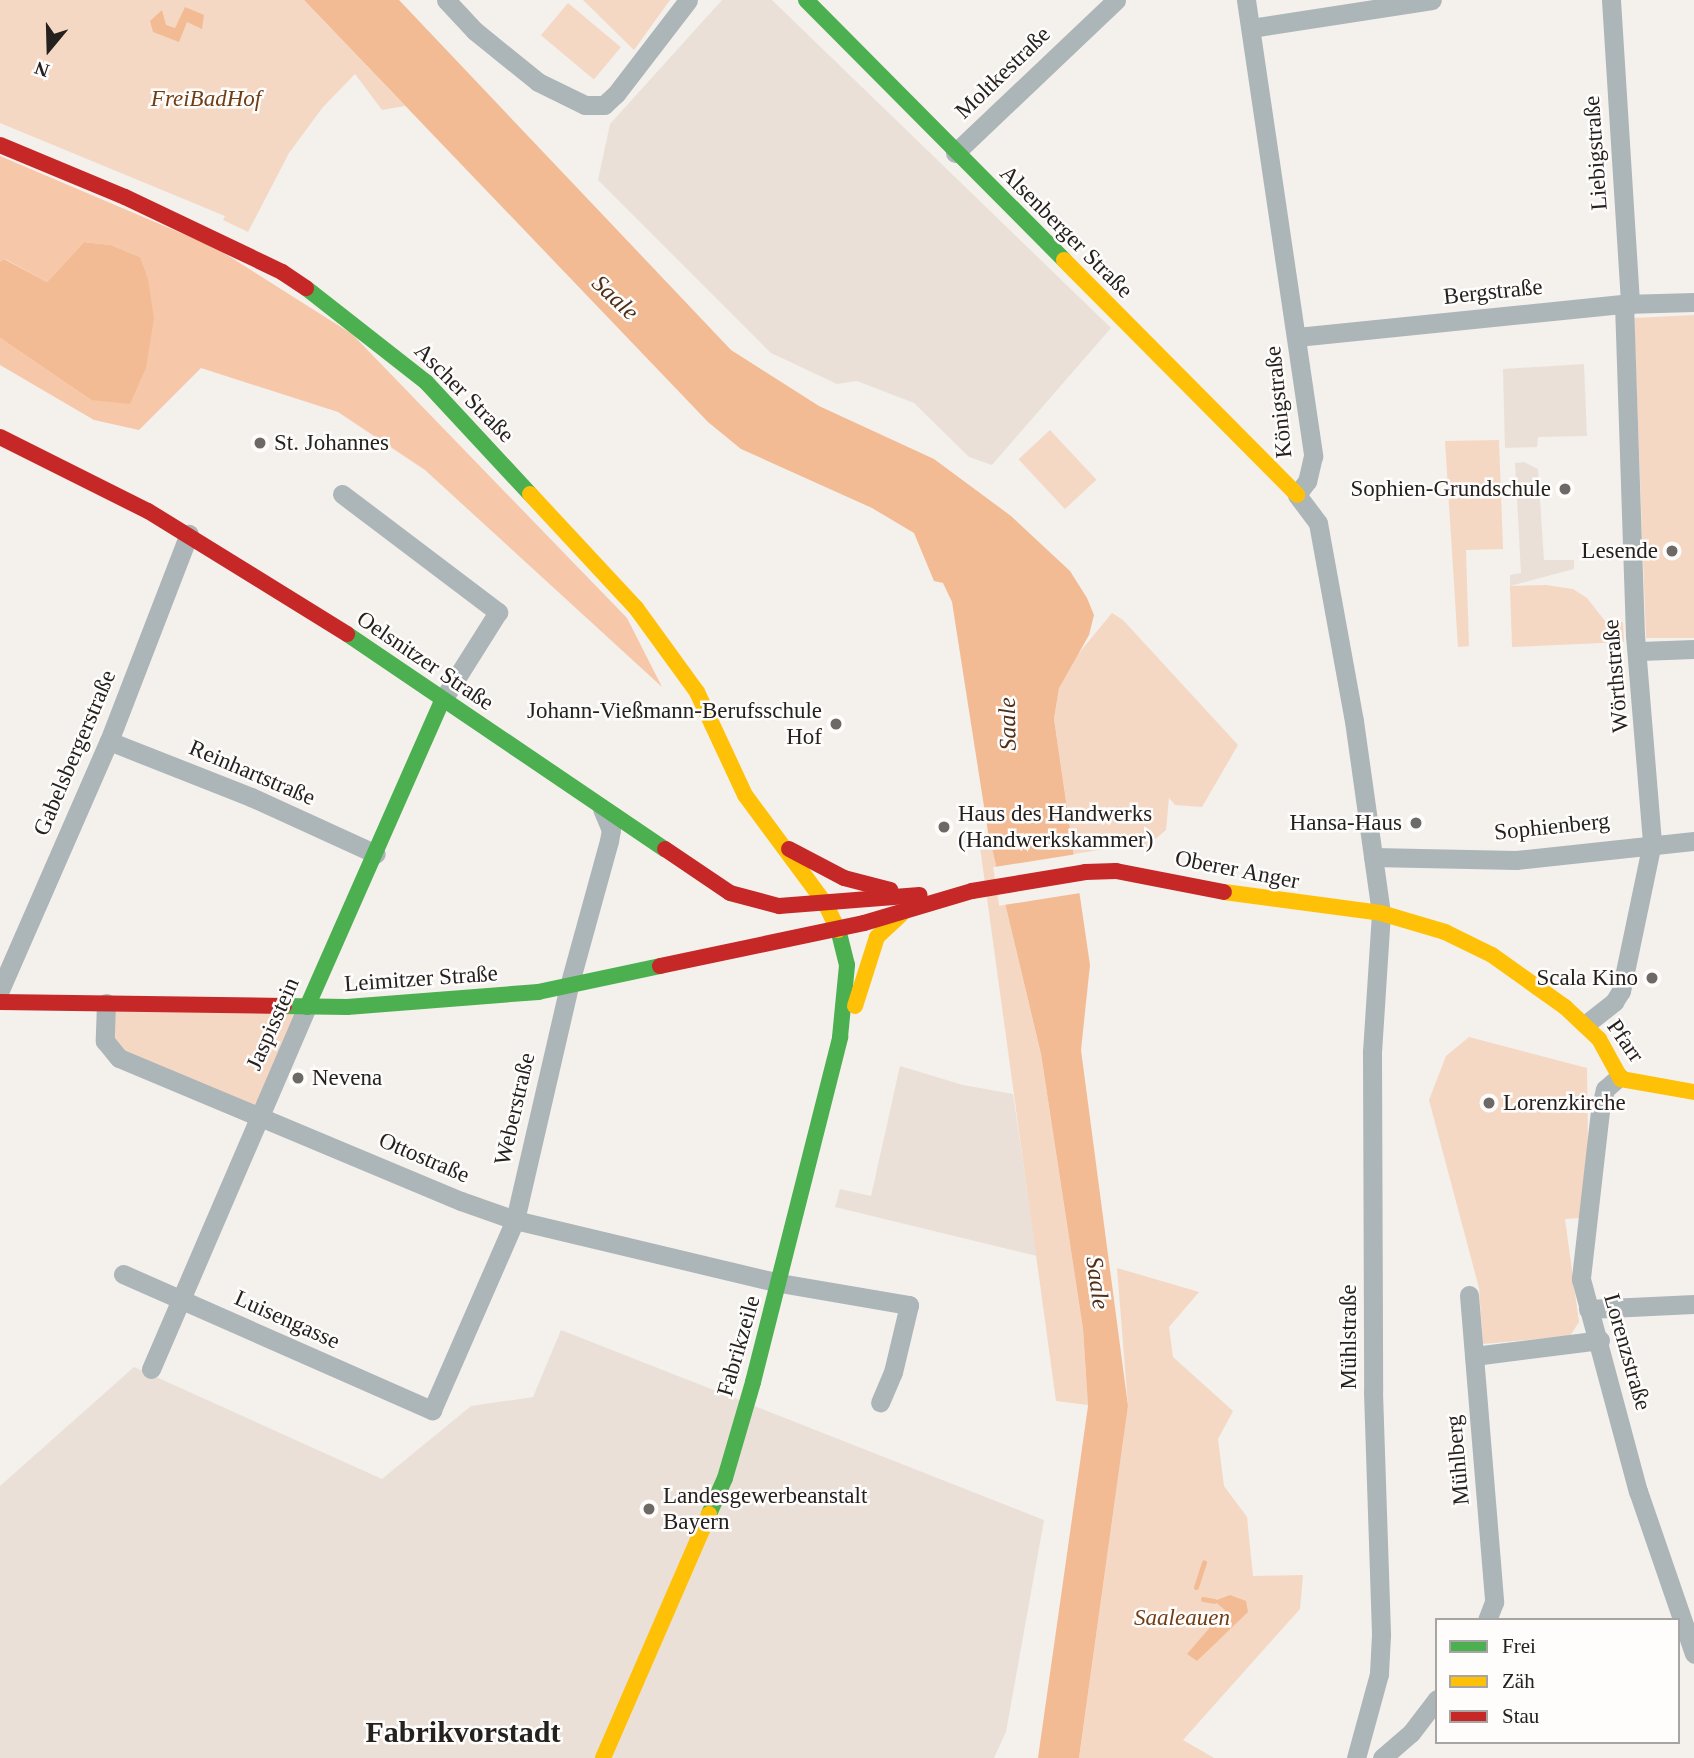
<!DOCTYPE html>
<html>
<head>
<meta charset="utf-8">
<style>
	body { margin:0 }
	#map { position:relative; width:1694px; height:1758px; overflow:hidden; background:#f4f0ec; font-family:"Times New Roman",serif }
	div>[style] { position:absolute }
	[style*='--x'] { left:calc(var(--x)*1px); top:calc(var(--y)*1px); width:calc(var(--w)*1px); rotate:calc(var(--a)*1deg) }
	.built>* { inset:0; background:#eae0d8 }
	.green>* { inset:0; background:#f4d8c4; transform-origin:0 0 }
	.forest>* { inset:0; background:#f6c8a9 }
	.water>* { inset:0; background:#f3bb94 }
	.pier>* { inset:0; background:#f4f0ec; transform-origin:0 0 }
	.stream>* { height:5px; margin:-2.5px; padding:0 2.5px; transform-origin:2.5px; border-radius:2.5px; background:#f3bb94 }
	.street>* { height:19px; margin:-9.5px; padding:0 9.5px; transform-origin:9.5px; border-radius:9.5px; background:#acb5b8 }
	.fast>* { height:16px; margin:-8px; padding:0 8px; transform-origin:8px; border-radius:8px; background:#4caf50 }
	.slow>* { height:16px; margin:-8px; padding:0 8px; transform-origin:8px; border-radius:8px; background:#ffc107 }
	.jam>* { height:16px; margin:-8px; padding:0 8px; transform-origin:8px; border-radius:8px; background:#c62828 }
	.dots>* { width:19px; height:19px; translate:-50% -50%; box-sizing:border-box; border:4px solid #fffdfc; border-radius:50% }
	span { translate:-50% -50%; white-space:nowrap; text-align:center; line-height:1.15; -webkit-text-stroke:5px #fffdfc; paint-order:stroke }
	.street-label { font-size:23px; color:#24211f }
	.park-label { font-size:23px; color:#703d15; font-style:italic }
	.poi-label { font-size:23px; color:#24211f }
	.left { translate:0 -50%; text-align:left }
	.right { translate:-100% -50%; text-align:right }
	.water-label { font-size:24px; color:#4f2f18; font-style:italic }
	.district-label { font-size:30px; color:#24211f; font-weight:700 }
	.legend { position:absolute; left:1435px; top:1618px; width:245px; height:126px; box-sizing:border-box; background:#fffdfc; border:2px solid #a7a5a4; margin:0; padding:9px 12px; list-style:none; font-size:21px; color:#24211f }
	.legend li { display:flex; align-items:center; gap:14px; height:35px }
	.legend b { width:35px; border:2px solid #a7a5a4 }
	.north { position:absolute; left:14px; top:14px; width:70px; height:70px; -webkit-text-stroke:5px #fffdfc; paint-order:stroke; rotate:199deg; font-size:19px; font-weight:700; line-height:28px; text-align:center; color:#24211f }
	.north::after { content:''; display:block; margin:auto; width:24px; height:32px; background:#24211f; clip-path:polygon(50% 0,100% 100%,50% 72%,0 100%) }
</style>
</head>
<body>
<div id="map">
	<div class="built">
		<i style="clip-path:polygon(722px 0,772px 0,1111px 328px,992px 465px,969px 457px,914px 403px,857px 381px,837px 384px,771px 353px,598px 180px,610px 124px)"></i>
		<i style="clip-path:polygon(1584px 364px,1587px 436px,1538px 437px,1537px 447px,1505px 448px,1503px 369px)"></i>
		<i style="clip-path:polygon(1524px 462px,1538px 469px,1544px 560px,1574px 560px,1574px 569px,1510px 586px,1510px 575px,1521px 573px,1515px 463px)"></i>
		<i style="clip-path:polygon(900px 1066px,963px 1085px,1013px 1094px,1037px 1256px,835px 1207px,840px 1189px,871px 1196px)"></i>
		<i style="clip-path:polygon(561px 1330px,1044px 1520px,1006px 1732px,994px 1758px,0 1758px,0 1486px,134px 1367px,382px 1479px,471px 1406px,533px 1397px)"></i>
	</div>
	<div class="green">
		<i style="clip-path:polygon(0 0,304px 0,405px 106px,382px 110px,355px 74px,323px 107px,289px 153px,248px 232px,223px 220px,225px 216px,0 123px)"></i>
		<i style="clip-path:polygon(583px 0,670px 0,634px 50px)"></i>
		<i style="left:568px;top:3px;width:69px;height:42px;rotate:40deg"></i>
		<i style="clip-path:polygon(1694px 315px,1694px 638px,1646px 638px,1634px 318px)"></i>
		<i style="left:1050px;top:430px;width:68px;height:43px;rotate:47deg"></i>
		<i style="clip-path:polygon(1499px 440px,1503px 549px,1466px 550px,1469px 646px,1458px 647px,1445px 441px)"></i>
		<i style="clip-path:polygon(1546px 585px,1573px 589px,1587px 598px,1605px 621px,1623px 622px,1624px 642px,1512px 647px,1510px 586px)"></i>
		<i style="clip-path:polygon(1112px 613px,1123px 620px,1238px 745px,1202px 807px,1175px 805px,1169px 798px,1166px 830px,1146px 847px,1110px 842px,1110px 848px,1074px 854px,1054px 719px,1059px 688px,1069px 665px)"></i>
		<i style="clip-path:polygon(988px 832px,1041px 1054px,1083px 1329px,1088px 1405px,1056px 1401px,980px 847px)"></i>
		<i style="clip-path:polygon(107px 1006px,305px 1006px,258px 1112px,128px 1060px,112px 1043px)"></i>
		<i style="clip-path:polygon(1469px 1037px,1587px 1068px,1588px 1148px,1580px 1218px,1565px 1219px,1579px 1322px,1570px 1336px,1483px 1344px,1479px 1288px,1429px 1100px,1446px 1056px)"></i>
		<i style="clip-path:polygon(1117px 1268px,1199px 1292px,1169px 1327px,1173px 1357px,1233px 1411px,1218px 1439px,1224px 1486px,1247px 1517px,1253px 1576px,1303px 1575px,1300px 1609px,1183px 1740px,1214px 1758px,1079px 1758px,1128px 1406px)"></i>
	</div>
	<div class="forest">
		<i style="clip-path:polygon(0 156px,216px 248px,352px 334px,627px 618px,662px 687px,425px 470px,338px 412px,201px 368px,139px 430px,94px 420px,0 365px,0 338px,91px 400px,140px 257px,111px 245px,84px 242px,47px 282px,5px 259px,0 262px)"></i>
	</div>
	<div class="water">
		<i style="clip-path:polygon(304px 0,399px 0,731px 350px,819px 406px,934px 459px,1011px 516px,1070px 571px,1087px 598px,1094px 615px,1089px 635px,1059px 688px,1054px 719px,1090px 965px,1081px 1050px,1128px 1406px,1079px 1758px,1038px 1758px,1088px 1406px,1083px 1329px,1041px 1054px,988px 832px,952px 602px,943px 583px,934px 581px,914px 533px,872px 508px,741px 449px,708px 422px)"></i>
		<i style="clip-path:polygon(185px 7px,204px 15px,202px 29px,187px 22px,179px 42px,153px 32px,150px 21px,162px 10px,166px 25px,175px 28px)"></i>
		<i style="clip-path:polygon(84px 242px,111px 245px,140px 257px,148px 279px,154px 318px,146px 368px,130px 404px,91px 400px,0 338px,0 262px,4px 259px,47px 282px)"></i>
		<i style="clip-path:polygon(1230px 1595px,1246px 1601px,1248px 1612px,1197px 1661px,1187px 1654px,1225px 1610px,1214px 1601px)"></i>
	</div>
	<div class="pier">
		<i style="left:1077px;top:854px;width:39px;height:85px;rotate:81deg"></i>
	</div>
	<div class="stream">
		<i style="--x:1196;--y:1587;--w:26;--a:-72"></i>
		<i style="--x:1203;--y:1599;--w:11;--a:10"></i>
	</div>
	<div class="street">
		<i style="--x:446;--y:0;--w:42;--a:46.9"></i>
		<i style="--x:475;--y:31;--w:81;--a:39"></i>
		<i style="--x:538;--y:82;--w:52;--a:26.1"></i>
		<i style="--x:585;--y:105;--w:19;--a:0"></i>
		<i style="--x:604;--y:105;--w:16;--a:-43"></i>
		<i style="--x:616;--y:94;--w:118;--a:-52.5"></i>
		<i style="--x:1246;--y:0;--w:461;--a:81.6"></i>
		<i style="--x:1313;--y:456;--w:26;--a:103"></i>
		<i style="--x:1307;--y:481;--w:17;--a:126"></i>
		<i style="--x:1297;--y:495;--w:35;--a:53"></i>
		<i style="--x:1318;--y:523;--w:201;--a:79.7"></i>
		<i style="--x:1354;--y:721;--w:194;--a:82"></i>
		<i style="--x:1381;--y:913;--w:139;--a:93.7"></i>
		<i style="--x:1372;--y:1052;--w:340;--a:89.8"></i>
		<i style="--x:1373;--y:1392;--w:243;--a:88.1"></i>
		<i style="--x:1381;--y:1635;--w:39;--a:93"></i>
		<i style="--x:1379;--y:1674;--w:87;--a:105.3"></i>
		<i style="--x:1611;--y:0;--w:305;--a:86.4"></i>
		<i style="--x:1251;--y:28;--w:183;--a:-8.8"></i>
		<i style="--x:955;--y:153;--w:222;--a:-43.5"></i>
		<i style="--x:1297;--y:337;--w:329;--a:-5.8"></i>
		<i style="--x:1624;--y:304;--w:70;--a:-1.6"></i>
		<i style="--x:342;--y:494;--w:196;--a:37.1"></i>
		<i style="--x:498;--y:612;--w:105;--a:122.2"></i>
		<i style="--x:1640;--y:651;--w:54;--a:-2.1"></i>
		<i style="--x:109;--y:741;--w:153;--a:21.5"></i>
		<i style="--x:251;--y:797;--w:137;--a:24.5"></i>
		<i style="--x:1373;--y:857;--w:143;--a:1.2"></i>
		<i style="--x:1516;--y:860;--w:179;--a:-6.1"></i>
		<i style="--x:0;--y:990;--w:272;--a:-66.4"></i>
		<i style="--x:109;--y:741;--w:222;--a:-68.9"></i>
		<i style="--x:106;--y:1003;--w:38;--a:92"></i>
		<i style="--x:105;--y:1041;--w:22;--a:51"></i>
		<i style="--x:119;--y:1058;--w:371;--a:22.7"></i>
		<i style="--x:461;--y:1201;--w:57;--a:19.4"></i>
		<i style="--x:515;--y:1220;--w:272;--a:13.4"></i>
		<i style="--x:780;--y:1283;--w:131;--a:9.7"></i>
		<i style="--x:909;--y:1305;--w:69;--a:103.4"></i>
		<i style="--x:893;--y:1372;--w:33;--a:113"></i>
		<i style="--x:1586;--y:1024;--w:36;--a:-38"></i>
		<i style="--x:1614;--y:1002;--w:13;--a:-58"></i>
		<i style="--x:1621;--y:991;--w:152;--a:-78.2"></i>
		<i style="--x:1652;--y:842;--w:208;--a:-94.7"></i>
		<i style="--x:1635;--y:635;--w:331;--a:-91.9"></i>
		<i style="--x:1619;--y:1077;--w:18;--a:139"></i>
		<i style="--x:1605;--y:1089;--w:23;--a:103"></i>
		<i style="--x:1600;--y:1111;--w:169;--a:96.5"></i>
		<i style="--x:1581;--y:1279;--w:220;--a:75"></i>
		<i style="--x:1638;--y:1491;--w:172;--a:71"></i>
		<i style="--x:123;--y:1274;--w:338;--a:23.8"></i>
		<i style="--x:432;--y:1410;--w:207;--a:-66.4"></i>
		<i style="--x:515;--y:1220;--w:240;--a:-77"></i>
		<i style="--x:569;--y:986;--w:150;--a:-74.6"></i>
		<i style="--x:609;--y:841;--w:11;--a:-80"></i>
		<i style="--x:611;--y:830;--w:23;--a:-113"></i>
		<i style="--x:1469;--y:1295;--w:308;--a:85.3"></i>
		<i style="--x:1494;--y:1602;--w:19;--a:111"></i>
		<i style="--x:1588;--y:1309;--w:106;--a:-2.7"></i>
		<i style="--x:1474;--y:1356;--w:127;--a:-7.2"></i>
		<i style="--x:151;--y:1369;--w:394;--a:-66.7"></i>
		<i style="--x:1382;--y:1758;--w:38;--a:-41"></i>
		<i style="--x:1411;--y:1733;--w:43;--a:-52.6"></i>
	</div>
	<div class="fast">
		<i style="--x:806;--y:0;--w:366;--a:45.2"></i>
		<i style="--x:306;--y:288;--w:152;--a:38.1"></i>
		<i style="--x:426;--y:382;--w:153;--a:47.1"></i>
		<i style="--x:347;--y:634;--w:384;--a:34.1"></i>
		<i style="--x:284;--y:1006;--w:63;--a:0.9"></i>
		<i style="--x:347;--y:1007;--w:192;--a:-4.5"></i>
		<i style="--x:538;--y:992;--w:125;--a:-12"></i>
		<i style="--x:307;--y:1007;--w:334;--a:-66.2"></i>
		<i style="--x:709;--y:1514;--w:39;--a:-66"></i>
		<i style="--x:725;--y:1478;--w:100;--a:-73.7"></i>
		<i style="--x:753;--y:1382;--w:356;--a:-75.8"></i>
		<i style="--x:840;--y:1037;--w:72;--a:-84.4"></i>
		<i style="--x:847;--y:965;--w:36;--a:-104"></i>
	</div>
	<div class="slow">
		<i style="--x:1064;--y:260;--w:331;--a:45.2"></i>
		<i style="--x:530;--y:494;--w:156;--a:47.1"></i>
		<i style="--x:636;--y:608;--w:104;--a:54"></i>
		<i style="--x:697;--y:692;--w:114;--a:65"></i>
		<i style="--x:745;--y:795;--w:134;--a:53.5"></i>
		<i style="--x:825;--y:903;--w:30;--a:64"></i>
		<i style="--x:1224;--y:892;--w:158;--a:7.6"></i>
		<i style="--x:1381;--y:913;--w:67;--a:16.5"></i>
		<i style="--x:1445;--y:932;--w:52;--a:26.1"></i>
		<i style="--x:1492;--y:955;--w:90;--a:35.5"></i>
		<i style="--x:1565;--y:1007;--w:47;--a:43.3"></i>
		<i style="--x:1599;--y:1039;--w:46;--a:61.2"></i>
		<i style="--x:1621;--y:1079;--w:74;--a:10.1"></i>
		<i style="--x:855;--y:1006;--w:72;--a:-72.3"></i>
		<i style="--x:877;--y:937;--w:33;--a:-43"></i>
		<i style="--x:603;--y:1758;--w:266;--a:-66.5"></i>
	</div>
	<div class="jam">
		<i style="--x:0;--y:145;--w:135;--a:22.6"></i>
		<i style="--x:125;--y:197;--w:174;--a:25.5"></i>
		<i style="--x:282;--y:272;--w:29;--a:34"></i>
		<i style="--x:0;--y:437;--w:165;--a:26.6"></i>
		<i style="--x:148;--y:511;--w:234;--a:31.7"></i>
		<i style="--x:665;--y:849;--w:78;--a:34.1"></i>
		<i style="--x:730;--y:893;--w:51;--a:14.9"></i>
		<i style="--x:779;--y:906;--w:141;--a:-4.5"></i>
		<i style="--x:789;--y:849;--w:62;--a:27.8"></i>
		<i style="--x:844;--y:878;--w:48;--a:14.6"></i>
		<i style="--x:660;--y:966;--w:208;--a:-11.9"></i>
		<i style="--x:864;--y:923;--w:113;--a:-16.5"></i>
		<i style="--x:972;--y:891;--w:115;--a:-9.5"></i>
		<i style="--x:1085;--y:872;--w:31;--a:-2"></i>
		<i style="--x:1116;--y:871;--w:110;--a:11"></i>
		<i style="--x:0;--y:1002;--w:284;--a:0.8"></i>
	</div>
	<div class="dots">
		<i style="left:260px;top:443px;background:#6d6967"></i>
		<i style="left:1565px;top:489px;background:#6d6967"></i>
		<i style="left:1672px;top:551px;background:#6d6967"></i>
		<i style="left:836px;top:724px;background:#6d6967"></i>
		<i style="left:1416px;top:823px;background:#6d6967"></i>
		<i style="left:944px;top:827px;background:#6d6967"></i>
		<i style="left:1652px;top:978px;background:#6d6967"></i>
		<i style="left:298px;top:1078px;background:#6d6967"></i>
		<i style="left:1489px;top:1103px;background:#6d6967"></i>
		<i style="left:649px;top:1509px;background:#6d6967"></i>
	</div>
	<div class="street-label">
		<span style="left:1003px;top:73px;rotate:-44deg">Moltkestraße</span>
		<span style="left:1596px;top:153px;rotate:-94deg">Liebigstraße</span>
		<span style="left:1066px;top:232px;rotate:45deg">Alsenberger Straße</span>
		<span style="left:1493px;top:292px;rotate:-6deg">Bergstraße</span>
		<span style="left:464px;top:393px;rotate:45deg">Ascher Straße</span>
		<span style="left:1279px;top:402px;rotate:-96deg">Königstraße</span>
		<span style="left:425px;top:661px;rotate:34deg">Oelsnitzer Straße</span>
		<span style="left:1616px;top:676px;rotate:-95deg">Wörthstraße</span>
		<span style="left:75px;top:753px;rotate:-67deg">Gabelsbergerstraße</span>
		<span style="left:252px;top:773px;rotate:23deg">Reinhartstraße</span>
		<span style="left:1552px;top:827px;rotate:-6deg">Sophienberg</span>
		<span style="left:1237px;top:870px;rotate:11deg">Oberer Anger</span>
		<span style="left:421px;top:979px;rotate:-4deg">Leimitzer Straße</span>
		<span style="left:273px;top:1024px;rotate:-66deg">Jaspisstein</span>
		<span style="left:1625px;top:1041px;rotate:55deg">Pfarr</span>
		<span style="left:515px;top:1109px;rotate:-77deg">Weberstraße</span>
		<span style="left:424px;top:1158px;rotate:23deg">Ottostraße</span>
		<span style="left:287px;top:1320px;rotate:24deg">Luisengasse</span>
		<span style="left:1349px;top:1337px;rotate:-90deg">Mühlstraße</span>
		<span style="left:739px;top:1346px;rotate:-74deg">Fabrikzeile</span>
		<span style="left:1627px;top:1352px;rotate:74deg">Lorenzstraße</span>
		<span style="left:1458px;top:1460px;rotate:-95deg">Mühlberg</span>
	</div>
	<div class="park-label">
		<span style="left:206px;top:99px">FreiBadHof</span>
		<span style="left:1182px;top:1618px">Saaleauen</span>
	</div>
	<div class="poi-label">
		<span class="left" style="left:274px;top:443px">St. Johannes</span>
		<span class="right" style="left:1551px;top:489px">Sophien-Grundschule</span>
		<span class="right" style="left:1658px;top:551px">Lesende</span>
		<span class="right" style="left:822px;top:724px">Johann-Vießmann-Berufsschule<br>Hof</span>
		<span class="left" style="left:958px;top:827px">Haus des Handwerks<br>(Handwerkskammer)</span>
		<span class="right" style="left:1402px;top:823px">Hansa-Haus</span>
		<span class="right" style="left:1638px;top:978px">Scala Kino</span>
		<span class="left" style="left:312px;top:1078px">Nevena</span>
		<span class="left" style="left:1503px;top:1103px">Lorenzkirche</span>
		<span class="left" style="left:663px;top:1509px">Landesgewerbeanstalt<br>Bayern</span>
	</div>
	<div class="water-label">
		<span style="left:615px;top:298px;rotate:43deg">Saale</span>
		<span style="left:1008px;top:724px;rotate:-91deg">Saale</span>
		<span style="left:1097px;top:1283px;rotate:82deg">Saale</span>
	</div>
	<div class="district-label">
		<span style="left:463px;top:1732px">Fabrikvorstadt</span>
	</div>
	<ul class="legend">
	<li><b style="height:9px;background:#4caf50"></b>Frei</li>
	<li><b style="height:9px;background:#ffc107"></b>Zäh</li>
	<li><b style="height:9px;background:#c62828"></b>Stau</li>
	</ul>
	<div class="north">N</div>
</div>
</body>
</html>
